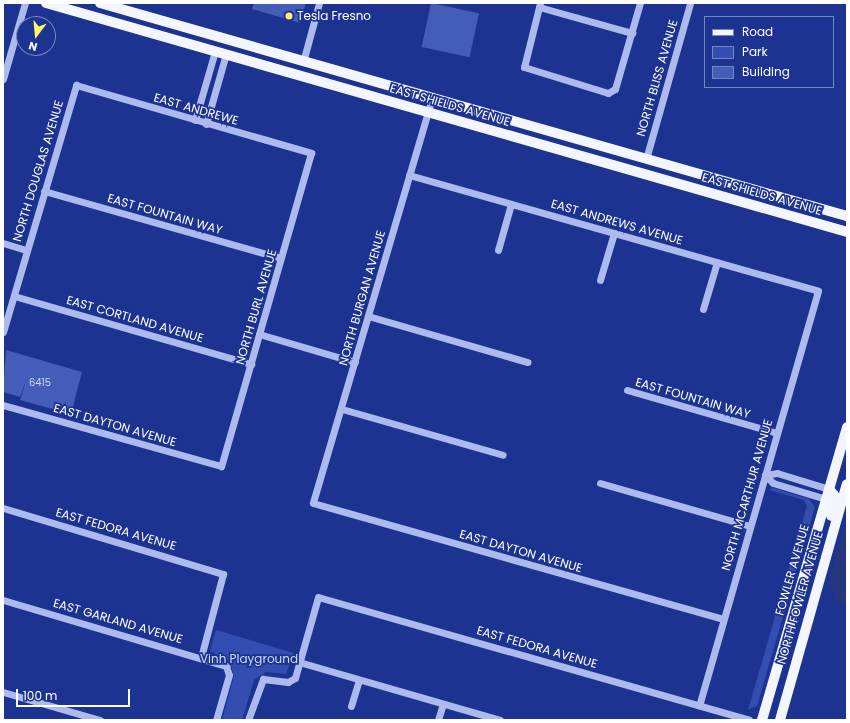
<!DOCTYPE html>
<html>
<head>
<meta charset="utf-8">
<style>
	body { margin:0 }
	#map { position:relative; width:850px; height:723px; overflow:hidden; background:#1c3391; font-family:Poppins,sans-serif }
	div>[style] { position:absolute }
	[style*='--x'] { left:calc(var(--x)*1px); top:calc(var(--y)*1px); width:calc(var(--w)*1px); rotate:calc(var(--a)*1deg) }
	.green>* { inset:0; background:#334db0 }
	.water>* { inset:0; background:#26377f }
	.building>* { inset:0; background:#445db9; transform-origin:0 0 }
	.minor>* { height:7px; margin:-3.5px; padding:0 3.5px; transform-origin:3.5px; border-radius:3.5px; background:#acbaee }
	.major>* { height:10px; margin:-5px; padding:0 5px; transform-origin:5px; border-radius:5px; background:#f3f5ff }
	.dots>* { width:11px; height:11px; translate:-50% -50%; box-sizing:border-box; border:2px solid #1c3391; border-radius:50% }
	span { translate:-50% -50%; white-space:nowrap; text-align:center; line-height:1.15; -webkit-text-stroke:3.5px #1c3391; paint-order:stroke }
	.number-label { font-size:10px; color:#d0d6ee }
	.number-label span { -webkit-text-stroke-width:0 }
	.poi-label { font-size:12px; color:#fff }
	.left { translate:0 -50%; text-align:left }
	.street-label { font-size:12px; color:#fff }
	.park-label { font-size:12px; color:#d2dbfa }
	.frame { position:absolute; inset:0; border:4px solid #fff; pointer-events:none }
	.legend { position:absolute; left:704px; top:16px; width:130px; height:72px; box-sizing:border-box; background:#1c3391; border:1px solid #7785bd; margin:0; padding:5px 7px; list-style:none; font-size:12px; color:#fff }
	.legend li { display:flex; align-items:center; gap:8px; height:20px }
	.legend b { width:20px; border:1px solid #7785bd }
	.north { position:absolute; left:16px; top:16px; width:40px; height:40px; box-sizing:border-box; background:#1c3391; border:1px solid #7785bd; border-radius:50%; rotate:196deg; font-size:11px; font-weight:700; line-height:16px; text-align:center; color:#fff }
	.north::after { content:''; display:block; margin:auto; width:14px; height:18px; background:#fff769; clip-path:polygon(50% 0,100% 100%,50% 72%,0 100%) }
	.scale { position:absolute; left:16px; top:689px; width:114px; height:18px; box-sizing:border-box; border:2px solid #fff; border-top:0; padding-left:5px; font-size:12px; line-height:14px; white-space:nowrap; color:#fff; -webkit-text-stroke:3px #1c3391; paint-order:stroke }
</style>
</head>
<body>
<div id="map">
	<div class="green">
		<i style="clip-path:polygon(773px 488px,809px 499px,815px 507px,757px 706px,748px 710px,807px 506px,804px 500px,769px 490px)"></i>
		<i style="clip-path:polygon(216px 630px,294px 653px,286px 674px,266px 672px,254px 680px,242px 720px,222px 720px,234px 676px,230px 662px,210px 651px)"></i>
	</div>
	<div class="water">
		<i style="clip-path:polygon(847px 519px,847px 605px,837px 602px,829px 582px)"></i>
	</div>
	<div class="building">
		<i style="clip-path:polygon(254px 3px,306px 3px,300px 23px,252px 9px)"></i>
		<i style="left:431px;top:3px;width:49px;height:45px;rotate:12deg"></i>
		<i style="clip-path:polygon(6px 350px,82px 372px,71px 414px,20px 400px,27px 378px,20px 397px,3px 392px)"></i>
	</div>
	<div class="minor">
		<i style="--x:540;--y:3;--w:66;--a:104"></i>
		<i style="--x:524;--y:67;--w:88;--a:17.2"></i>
		<i style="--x:608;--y:93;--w:8;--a:-30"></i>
		<i style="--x:615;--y:89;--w:90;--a:-73.8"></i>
		<i style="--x:539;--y:7;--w:97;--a:15.6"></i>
		<i style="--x:303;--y:62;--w:61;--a:-74.8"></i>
		<i style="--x:3;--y:79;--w:79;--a:-73.9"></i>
		<i style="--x:432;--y:98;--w:422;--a:106.4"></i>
		<i style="--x:313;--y:503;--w:426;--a:15.8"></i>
		<i style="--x:195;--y:120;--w:72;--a:-73.8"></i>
		<i style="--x:206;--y:124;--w:73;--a:-74.1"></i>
		<i style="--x:646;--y:159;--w:162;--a:-74.2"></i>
		<i style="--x:409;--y:175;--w:425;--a:15.8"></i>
		<i style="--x:818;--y:291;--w:431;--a:106"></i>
		<i style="--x:44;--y:191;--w:246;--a:15.8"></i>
		<i style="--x:3;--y:243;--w:24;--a:17"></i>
		<i style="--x:498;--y:250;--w:48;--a:-74.2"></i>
		<i style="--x:600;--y:280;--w:49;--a:-73.4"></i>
		<i style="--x:14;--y:296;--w:247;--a:16"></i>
		<i style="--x:703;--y:309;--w:49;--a:-73.4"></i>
		<i style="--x:368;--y:316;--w:166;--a:16.1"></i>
		<i style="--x:3;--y:332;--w:258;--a:-73.5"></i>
		<i style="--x:76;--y:85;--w:245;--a:16.1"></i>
		<i style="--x:311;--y:153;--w:326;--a:106"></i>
		<i style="--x:221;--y:466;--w:226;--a:-164.4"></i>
		<i style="--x:259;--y:334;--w:100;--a:16.3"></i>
		<i style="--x:627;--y:390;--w:156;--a:16"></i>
		<i style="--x:342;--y:409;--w:167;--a:15.9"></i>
		<i style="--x:765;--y:475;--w:11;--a:45"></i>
		<i style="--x:773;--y:483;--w:55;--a:16.8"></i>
		<i style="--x:765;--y:475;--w:12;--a:-9"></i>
		<i style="--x:777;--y:473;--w:54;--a:17.1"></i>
		<i style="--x:600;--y:483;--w:156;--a:16"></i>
		<i style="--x:3;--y:508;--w:230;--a:16.7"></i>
		<i style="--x:223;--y:574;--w:86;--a:104.8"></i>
		<i style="--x:3;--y:600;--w:233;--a:16.5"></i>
		<i style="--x:226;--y:666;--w:9;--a:72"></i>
		<i style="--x:229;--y:675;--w:47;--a:106.1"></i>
		<i style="--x:299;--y:662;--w:209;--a:16.1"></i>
		<i style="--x:3;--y:692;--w:101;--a:16.1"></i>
		<i style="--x:351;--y:706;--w:27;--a:-73"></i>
		<i style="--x:248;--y:720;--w:44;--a:-69.9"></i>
		<i style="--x:263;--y:679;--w:25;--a:7"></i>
		<i style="--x:288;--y:682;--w:8;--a:-30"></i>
		<i style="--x:295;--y:678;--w:84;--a:-74.1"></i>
		<i style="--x:318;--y:597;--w:448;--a:15.9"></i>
		<i style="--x:438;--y:720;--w:17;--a:-73"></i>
	</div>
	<div class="major">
		<i style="--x:46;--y:3;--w:833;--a:15.95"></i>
		<i style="--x:100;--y:3;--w:777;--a:15.92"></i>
		<i style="--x:829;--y:489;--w:8;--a:50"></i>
		<i style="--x:834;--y:495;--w:21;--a:98"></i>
		<i style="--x:762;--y:720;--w:305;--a:-73.8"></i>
		<i style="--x:780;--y:720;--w:245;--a:-74.2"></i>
	</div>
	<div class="dots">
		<i style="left:289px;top:16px;background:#fff769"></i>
	</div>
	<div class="number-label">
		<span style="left:40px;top:383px">6415</span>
	</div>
	<div class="poi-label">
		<span class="left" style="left:297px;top:16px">Tesla Fresno</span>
	</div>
	<div class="street-label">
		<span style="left:657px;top:78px;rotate:-74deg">NORTH BLISS AVENUE</span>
		<span style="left:450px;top:105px;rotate:16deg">EAST SHIELDS AVENUE</span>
		<span style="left:196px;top:109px;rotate:16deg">EAST ANDREWE</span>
		<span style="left:38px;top:171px;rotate:-73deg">NORTH DOUGLAS AVENUE</span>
		<span style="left:762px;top:194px;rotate:16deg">EAST SHIELDS AVENUE</span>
		<span style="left:165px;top:214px;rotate:16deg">EAST FOUNTAIN WAY</span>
		<span style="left:617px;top:222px;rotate:16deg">EAST ANDREWS AVENUE</span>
		<span style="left:362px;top:298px;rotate:-74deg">NORTH BURGAN AVENUE</span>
		<span style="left:256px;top:307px;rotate:-74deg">NORTH BURL AVENUE</span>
		<span style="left:135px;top:319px;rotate:16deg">EAST CORTLAND AVENUE</span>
		<span style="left:693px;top:398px;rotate:16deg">EAST FOUNTAIN WAY</span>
		<span style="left:115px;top:425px;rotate:16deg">EAST DAYTON AVENUE</span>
		<span style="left:747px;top:495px;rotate:-74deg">NORTH MCARTHUR AVENUE</span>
		<span style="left:116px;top:529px;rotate:16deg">EAST FEDORA AVENUE</span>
		<span style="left:521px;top:551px;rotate:16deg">EAST DAYTON AVENUE</span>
		<span style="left:792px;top:570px;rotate:-74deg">FOWLER AVENUE</span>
		<span style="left:800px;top:598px;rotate:-74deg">NORTH FOWLER AVENUE</span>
		<span style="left:118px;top:621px;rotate:16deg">EAST GARLAND AVENUE</span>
		<span style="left:537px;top:647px;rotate:16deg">EAST FEDORA AVENUE</span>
	</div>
	<div class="park-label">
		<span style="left:249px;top:659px">Vinh Playground</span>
	</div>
	<div class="frame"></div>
	<ul class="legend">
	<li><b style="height:5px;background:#f3f5ff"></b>Road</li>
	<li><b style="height:11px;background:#334db0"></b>Park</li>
	<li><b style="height:11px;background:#445db9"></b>Building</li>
	</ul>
	<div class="north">N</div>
	<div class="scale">100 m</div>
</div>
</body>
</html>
